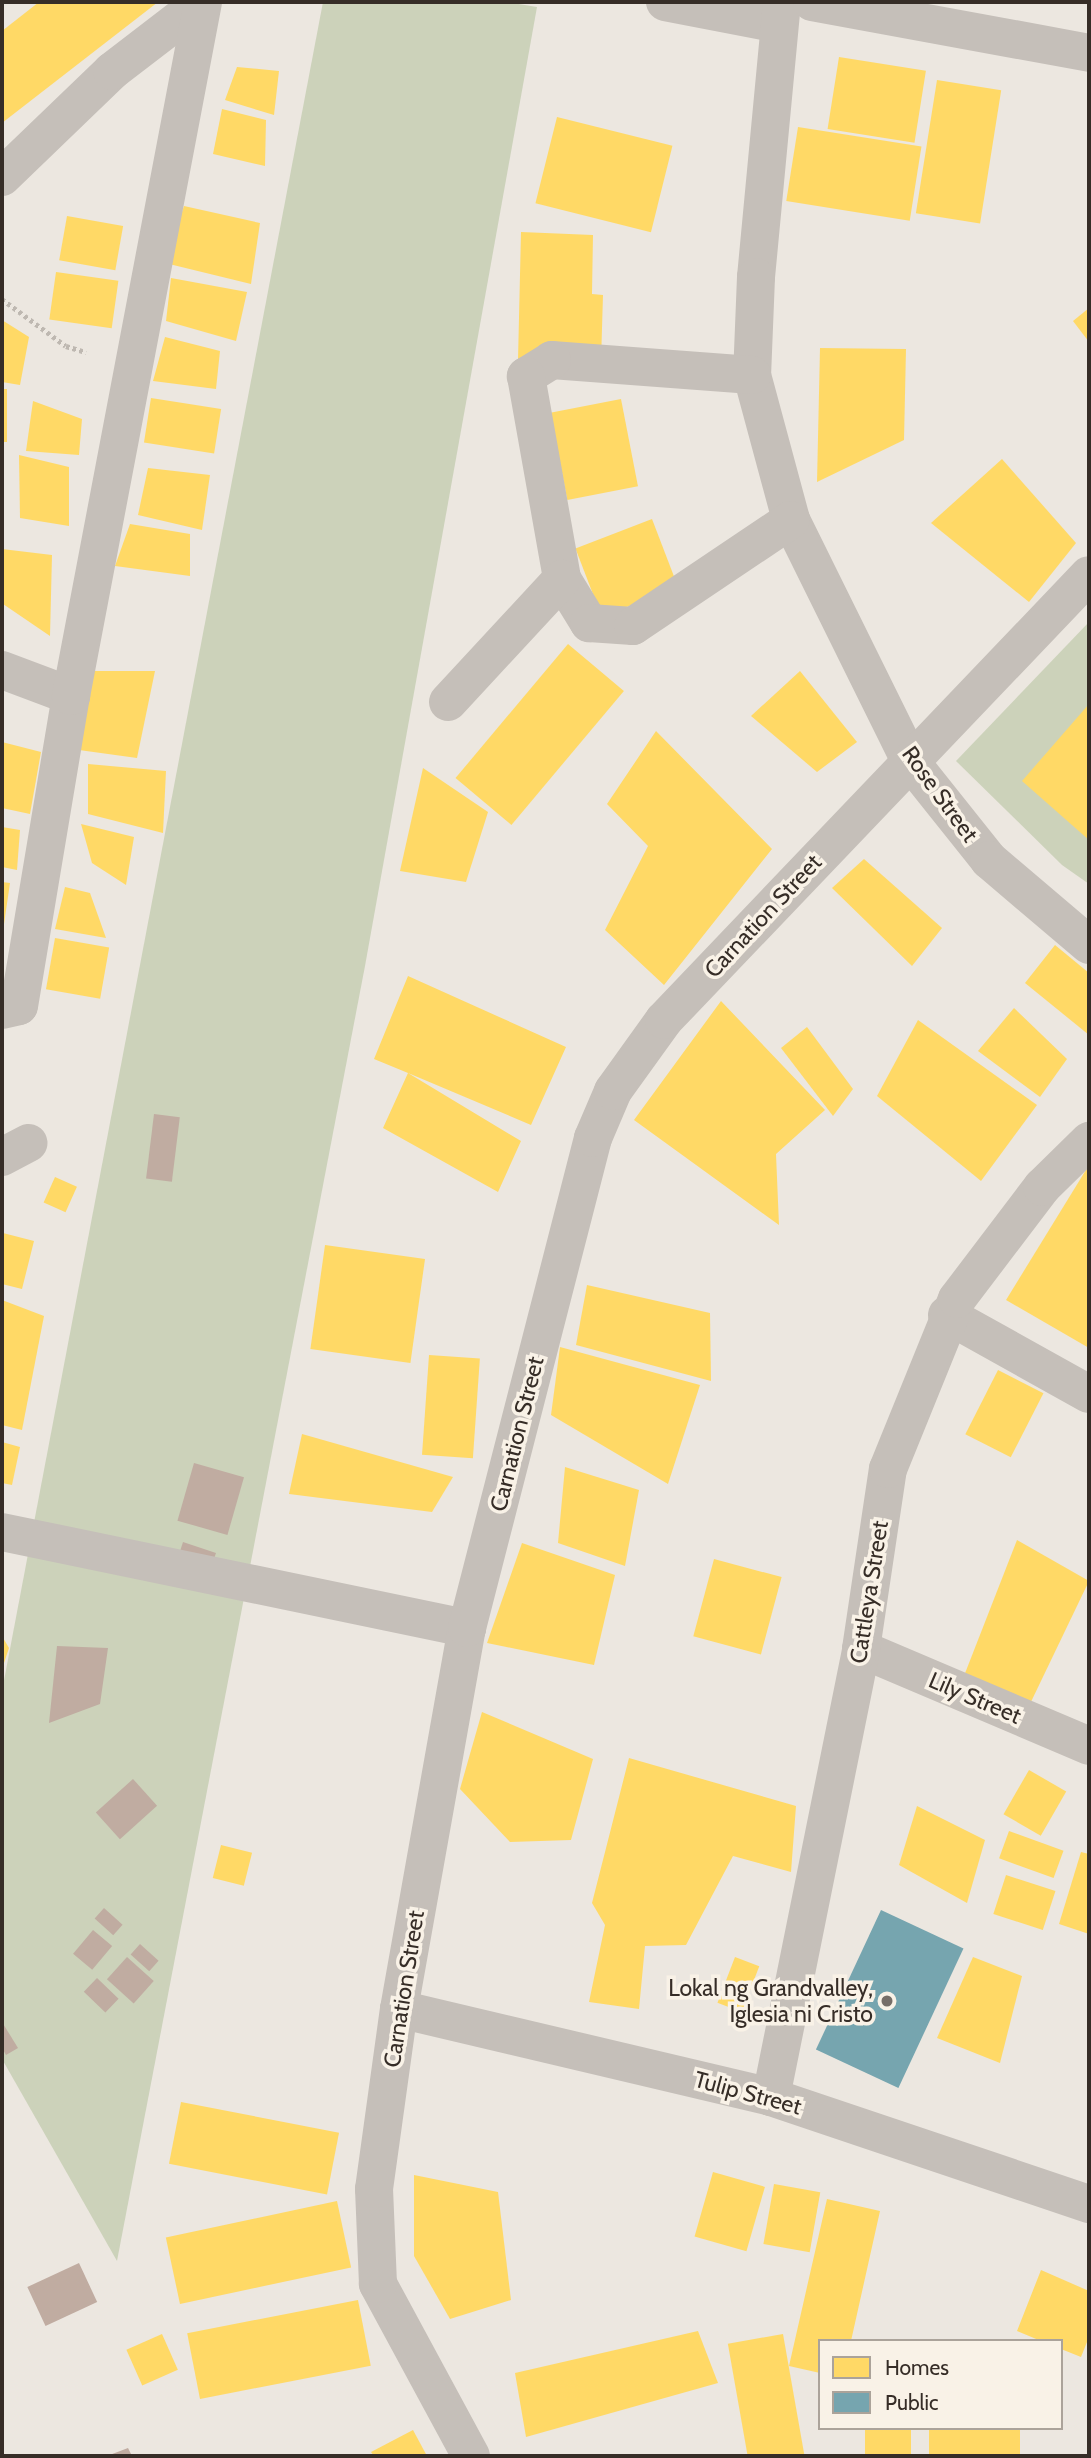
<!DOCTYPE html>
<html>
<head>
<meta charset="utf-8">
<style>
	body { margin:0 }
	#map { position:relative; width:1091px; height:2458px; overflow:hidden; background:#ece7e0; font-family:Cabin,sans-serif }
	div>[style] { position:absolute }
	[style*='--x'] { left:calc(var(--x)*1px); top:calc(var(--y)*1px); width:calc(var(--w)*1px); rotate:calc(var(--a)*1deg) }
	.green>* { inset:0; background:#ccd2ba }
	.homes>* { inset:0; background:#ffd966; transform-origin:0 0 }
	.public>* { inset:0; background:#76a5af; transform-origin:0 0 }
	.building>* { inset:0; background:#c0aca1; transform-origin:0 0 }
	.path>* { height:4.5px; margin-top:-2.25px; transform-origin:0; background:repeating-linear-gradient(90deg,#beb8b1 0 3.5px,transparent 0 7px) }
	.minor>* { height:38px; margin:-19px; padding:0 19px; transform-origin:19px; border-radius:19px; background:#c5bfb9 }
	.dots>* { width:19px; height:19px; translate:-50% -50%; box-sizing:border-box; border:4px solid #f9f2e7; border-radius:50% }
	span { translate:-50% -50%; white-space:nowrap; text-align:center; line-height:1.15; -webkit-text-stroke:7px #f9f2e7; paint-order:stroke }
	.street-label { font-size:23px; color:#362d27 }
	.poi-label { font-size:23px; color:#362d27 }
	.right { translate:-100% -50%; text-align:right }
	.frame { position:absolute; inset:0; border:4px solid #362d27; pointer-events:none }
	.legend { position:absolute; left:818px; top:2339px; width:245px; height:91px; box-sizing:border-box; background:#f9f2e7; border:2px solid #aba39a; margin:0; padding:9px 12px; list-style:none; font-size:21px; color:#362d27 }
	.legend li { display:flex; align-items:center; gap:14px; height:35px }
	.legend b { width:35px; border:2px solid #aba39a }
</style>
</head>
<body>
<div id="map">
	<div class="green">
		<i style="clip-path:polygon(323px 2px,507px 2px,537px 7px,365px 966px,117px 2261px,2px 2059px,2px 1691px)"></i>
		<i style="clip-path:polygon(1089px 622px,1089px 884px,1062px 865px,956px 761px)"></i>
	</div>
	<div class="homes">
		<i style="clip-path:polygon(39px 2px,158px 2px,2px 123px,2px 31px)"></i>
		<i style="left:839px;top:57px;width:88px;height:73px;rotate:9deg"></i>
		<i style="clip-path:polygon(237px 67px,279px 71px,274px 115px,225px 100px)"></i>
		<i style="left:937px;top:80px;width:65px;height:135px;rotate:9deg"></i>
		<i style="clip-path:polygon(222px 109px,266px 120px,265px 166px,213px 154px)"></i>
		<i style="left:557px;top:117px;width:119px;height:89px;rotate:14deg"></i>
		<i style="left:798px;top:127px;width:125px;height:75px;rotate:9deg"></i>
		<i style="clip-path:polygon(184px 206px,260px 223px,251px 284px,165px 263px)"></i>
		<i style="left:67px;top:216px;width:57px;height:45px;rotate:10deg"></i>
		<i style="clip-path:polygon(521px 232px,593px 235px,592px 294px,603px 295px,601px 362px,518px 360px)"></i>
		<i style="left:56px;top:272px;width:63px;height:48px;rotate:8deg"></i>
		<i style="clip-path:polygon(171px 278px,247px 292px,236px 341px,166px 321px)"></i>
		<i style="clip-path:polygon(1089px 308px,1089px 342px,1073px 321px)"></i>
		<i style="clip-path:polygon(2px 320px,29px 337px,20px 385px,2px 382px)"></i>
		<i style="clip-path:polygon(165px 337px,220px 351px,216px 389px,153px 381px)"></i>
		<i style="clip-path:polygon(820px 348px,906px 349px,904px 440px,817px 482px)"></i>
		<i style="left:2px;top:389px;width:5px;height:53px"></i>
		<i style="left:151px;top:398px;width:71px;height:45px;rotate:9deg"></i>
		<i style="left:621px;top:399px;width:89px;height:72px;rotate:79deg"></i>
		<i style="clip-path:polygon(33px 401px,82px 419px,79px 455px,26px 451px)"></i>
		<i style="clip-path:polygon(19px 455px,69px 467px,69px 526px,20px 518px)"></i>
		<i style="clip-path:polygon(1002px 459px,1076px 543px,1029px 602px,931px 523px)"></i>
		<i style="clip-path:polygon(148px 468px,210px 475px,202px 530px,138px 515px)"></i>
		<i style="left:652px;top:519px;width:73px;height:82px;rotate:69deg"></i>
		<i style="clip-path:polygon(130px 524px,190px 534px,190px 576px,115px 566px)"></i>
		<i style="clip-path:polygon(2px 549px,52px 555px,50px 636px,3px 604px)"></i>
		<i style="left:568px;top:644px;width:73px;height:175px;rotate:40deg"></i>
		<i style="clip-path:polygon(84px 671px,155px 671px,137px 758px,79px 750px)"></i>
		<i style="clip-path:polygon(800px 671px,857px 742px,817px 772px,751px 716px)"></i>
		<i style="clip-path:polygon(1089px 704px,1089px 840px,1022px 781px)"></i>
		<i style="clip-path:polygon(656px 731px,772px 849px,664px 985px,605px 930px,648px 846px,607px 804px)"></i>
		<i style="clip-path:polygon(2px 742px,41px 752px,30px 814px,2px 808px)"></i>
		<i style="clip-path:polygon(88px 764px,166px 771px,163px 833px,88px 814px)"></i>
		<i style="clip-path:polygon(423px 768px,488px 812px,466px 882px,400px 871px)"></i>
		<i style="clip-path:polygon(81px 824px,134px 837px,126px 885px,92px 863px)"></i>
		<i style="clip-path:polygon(2px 827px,20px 830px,17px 870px,2px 867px)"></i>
		<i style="clip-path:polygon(864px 859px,942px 928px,912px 966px,832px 888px)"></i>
		<i style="clip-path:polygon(2px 882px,10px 883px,3px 931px,2px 930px)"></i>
		<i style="clip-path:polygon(65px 887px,90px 893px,106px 938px,55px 929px)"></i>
		<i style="left:55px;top:938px;width:55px;height:52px;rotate:10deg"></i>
		<i style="clip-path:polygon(1055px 945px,1089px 973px,1089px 1035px,1025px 983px)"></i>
		<i style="clip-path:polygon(408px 976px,566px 1047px,531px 1125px,408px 1073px,521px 1141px,498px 1192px,383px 1128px,408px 1073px,374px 1059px)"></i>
		<i style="clip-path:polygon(721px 1001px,825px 1110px,776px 1154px,779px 1225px,634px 1120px)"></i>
		<i style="clip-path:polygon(1014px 1008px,1067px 1059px,1040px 1097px,978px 1051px)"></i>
		<i style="clip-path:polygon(918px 1020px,1037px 1105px,981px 1181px,877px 1096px)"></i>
		<i style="clip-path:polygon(807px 1027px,853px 1089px,833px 1116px,781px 1048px)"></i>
		<i style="clip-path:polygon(1089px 1165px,1089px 1348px,1006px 1300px)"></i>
		<i style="left:55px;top:1177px;width:24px;height:28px;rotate:24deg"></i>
		<i style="clip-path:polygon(3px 1233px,34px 1241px,22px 1289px,2px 1284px)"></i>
		<i style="left:325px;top:1245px;width:101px;height:105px;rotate:8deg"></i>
		<i style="clip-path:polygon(587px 1285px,710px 1313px,711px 1381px,576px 1345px)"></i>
		<i style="clip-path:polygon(2px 1300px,44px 1316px,22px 1430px,2px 1425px)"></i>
		<i style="clip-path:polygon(560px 1347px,700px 1385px,668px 1484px,551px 1415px)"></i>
		<i style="left:429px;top:1355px;width:51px;height:100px;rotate:4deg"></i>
		<i style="left:998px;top:1370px;width:51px;height:72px;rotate:27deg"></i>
		<i style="clip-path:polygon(302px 1434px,453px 1477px,432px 1512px,289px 1494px)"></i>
		<i style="clip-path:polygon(2px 1442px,20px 1447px,12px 1485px,2px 1483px)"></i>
		<i style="clip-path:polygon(565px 1467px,639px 1490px,625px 1566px,558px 1543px)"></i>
		<i style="clip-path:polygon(1017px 1540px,1089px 1581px,1029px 1706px,962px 1681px)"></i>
		<i style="clip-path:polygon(522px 1543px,615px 1575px,594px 1665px,487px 1643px)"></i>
		<i style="left:714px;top:1559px;width:70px;height:80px;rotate:15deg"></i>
		<i style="clip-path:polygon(2px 1636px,9px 1648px,2px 1669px)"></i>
		<i style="clip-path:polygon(482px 1712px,593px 1759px,571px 1840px,510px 1842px,460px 1789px)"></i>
		<i style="clip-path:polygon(629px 1758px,796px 1806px,791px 1872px,733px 1856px,686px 1945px,645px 1946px,639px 2009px,589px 2002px,605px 1925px,592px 1903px)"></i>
		<i style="left:1029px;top:1770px;width:43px;height:51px;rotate:30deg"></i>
		<i style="clip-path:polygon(917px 1806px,985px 1840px,967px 1903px,899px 1865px)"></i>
		<i style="left:1009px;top:1831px;width:58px;height:29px;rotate:20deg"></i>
		<i style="left:221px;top:1845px;width:32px;height:34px;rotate:14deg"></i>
		<i style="clip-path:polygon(1081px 1852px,1089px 1854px,1089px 1934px,1059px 1924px)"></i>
		<i style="left:1006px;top:1875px;width:52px;height:41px;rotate:18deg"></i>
		<i style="left:735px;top:1957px;width:26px;height:49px;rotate:21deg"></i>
		<i style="clip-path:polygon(973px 1957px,1022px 1976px,1000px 2063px,937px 2038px)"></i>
		<i style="left:181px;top:2102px;width:161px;height:63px;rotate:11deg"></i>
		<i style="left:713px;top:2172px;width:54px;height:67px;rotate:16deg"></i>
		<i style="clip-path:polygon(414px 2175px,498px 2192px,511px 2300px,450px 2319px,414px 2256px)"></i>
		<i style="left:774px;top:2184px;width:47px;height:61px;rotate:10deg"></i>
		<i style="clip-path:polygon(827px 2199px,880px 2211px,851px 2341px,820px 2341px,820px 2373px,789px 2366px)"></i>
		<i style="left:337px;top:2201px;width:68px;height:175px;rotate:78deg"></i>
		<i style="clip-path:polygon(1041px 2270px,1089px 2291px,1089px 2337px,1081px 2357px,1061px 2349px,1061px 2341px,1041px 2341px,1017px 2331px)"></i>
		<i style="left:358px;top:2300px;width:67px;height:174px;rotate:79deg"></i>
		<i style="clip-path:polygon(698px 2331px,718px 2383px,526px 2437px,515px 2373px)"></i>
		<i style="left:162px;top:2334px;width:39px;height:39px;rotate:66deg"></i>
		<i style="left:783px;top:2334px;width:124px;height:56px;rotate:80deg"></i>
		<i style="left:865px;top:2428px;width:46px;height:28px"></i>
		<i style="left:929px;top:2428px;width:91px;height:28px"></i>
		<i style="clip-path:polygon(413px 2430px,427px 2456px,374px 2456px,371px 2452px)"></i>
	</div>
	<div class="public">
		<i style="left:881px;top:1910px;width:91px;height:154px;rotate:25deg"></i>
	</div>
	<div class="building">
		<i style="left:154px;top:1114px;width:26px;height:65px;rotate:7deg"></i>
		<i style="left:194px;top:1463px;width:52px;height:60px;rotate:16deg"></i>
		<i style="clip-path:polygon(183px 1542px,216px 1553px,208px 1576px,174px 1570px)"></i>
		<i style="clip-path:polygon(57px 1646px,108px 1648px,100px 1704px,49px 1723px)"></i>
		<i style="left:133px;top:1779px;width:36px;height:50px;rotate:48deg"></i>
		<i style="left:104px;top:1908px;width:25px;height:14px;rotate:42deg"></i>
		<i style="left:93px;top:1930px;width:25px;height:31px;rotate:40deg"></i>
		<i style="left:140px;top:1944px;width:25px;height:14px;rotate:42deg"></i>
		<i style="left:127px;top:1957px;width:36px;height:30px;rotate:42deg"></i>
		<i style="left:97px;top:1978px;width:30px;height:19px;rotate:44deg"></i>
		<i style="clip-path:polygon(2px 2022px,18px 2048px,6px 2055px,2px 2048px)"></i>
		<i style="left:79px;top:2263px;width:43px;height:57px;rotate:65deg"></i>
		<i style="clip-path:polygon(128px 2448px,132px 2456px,107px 2456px)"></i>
	</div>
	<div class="path">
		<i style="--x:2;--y:299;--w:79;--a:36.3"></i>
		<i style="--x:66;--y:346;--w:21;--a:17"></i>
	</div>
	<div class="minor">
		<i style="--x:665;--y:2;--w:115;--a:11"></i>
		<i style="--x:782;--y:2;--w:276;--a:95.4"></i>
		<i style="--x:756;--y:277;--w:98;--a:92.3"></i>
		<i style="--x:752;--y:375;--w:150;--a:74.9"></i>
		<i style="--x:791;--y:520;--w:269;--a:63.7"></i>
		<i style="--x:910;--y:761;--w:127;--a:51.4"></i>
		<i style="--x:989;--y:860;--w:131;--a:40.4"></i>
		<i style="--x:812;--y:2;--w:282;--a:10.4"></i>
		<i style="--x:2;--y:177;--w:153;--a:-43.9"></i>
		<i style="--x:112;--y:71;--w:113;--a:-37.5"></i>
		<i style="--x:752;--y:375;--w:201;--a:-175.7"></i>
		<i style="--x:552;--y:360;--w:31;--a:148"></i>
		<i style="--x:526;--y:376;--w:206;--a:79.9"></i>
		<i style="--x:562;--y:579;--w:52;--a:58.5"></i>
		<i style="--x:589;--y:623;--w:44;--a:3.9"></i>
		<i style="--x:633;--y:626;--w:190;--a:-33.9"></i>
		<i style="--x:2;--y:670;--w:74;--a:20.6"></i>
		<i style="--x:448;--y:702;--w:168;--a:-47.2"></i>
		<i style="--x:2;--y:1010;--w:17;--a:-13"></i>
		<i style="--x:19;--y:1006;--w:314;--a:-80.5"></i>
		<i style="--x:71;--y:696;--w:706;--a:-79.23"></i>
		<i style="--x:2;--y:1157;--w:30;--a:-28"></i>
		<i style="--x:947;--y:1315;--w:162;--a:29.1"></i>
		<i style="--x:2;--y:1532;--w:475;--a:11.7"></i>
		<i style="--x:861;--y:1649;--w:248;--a:23"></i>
		<i style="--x:399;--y:2009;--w:382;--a:13.3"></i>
		<i style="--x:771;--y:2097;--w:336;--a:18.6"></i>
		<i style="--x:771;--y:2097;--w:457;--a:-78.6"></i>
		<i style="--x:861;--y:1649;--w:182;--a:-81.5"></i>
		<i style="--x:888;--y:1469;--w:183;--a:-67.9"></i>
		<i style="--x:957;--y:1299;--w:141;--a:-52.8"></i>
		<i style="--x:1042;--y:1187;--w:66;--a:-44.4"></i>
		<i style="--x:471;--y:2456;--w:196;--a:-118.4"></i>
		<i style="--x:378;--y:2284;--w:95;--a:-92.4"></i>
		<i style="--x:374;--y:2189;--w:182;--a:-82.1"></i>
		<i style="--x:399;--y:2009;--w:387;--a:-79.9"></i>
		<i style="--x:467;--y:1628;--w:506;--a:-75.58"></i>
		<i style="--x:593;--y:1138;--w:51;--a:-66.9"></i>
		<i style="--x:613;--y:1091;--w:87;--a:-54.3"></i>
		<i style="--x:664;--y:1020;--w:615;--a:-46.32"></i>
	</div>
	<div class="dots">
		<i style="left:887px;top:2001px;background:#766e68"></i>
	</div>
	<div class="street-label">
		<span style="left:940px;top:794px;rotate:54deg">Rose Street</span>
		<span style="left:763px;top:916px;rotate:-47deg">Carnation Street</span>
		<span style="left:517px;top:1434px;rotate:-76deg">Carnation Street</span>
		<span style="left:869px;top:1592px;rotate:-81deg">Cattleya Street</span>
		<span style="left:975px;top:1698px;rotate:23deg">Lily Street</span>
		<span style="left:404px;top:1989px;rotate:-81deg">Carnation Street</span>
		<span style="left:748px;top:2093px;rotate:15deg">Tulip Street</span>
	</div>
	<div class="poi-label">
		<span class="right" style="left:873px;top:2001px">Lokal ng Grandvalley,<br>Iglesia ni Cristo</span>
	</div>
	<div class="frame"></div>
	<ul class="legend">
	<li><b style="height:19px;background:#ffd966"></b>Homes</li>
	<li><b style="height:19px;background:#76a5af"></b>Public</li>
	</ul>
</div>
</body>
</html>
